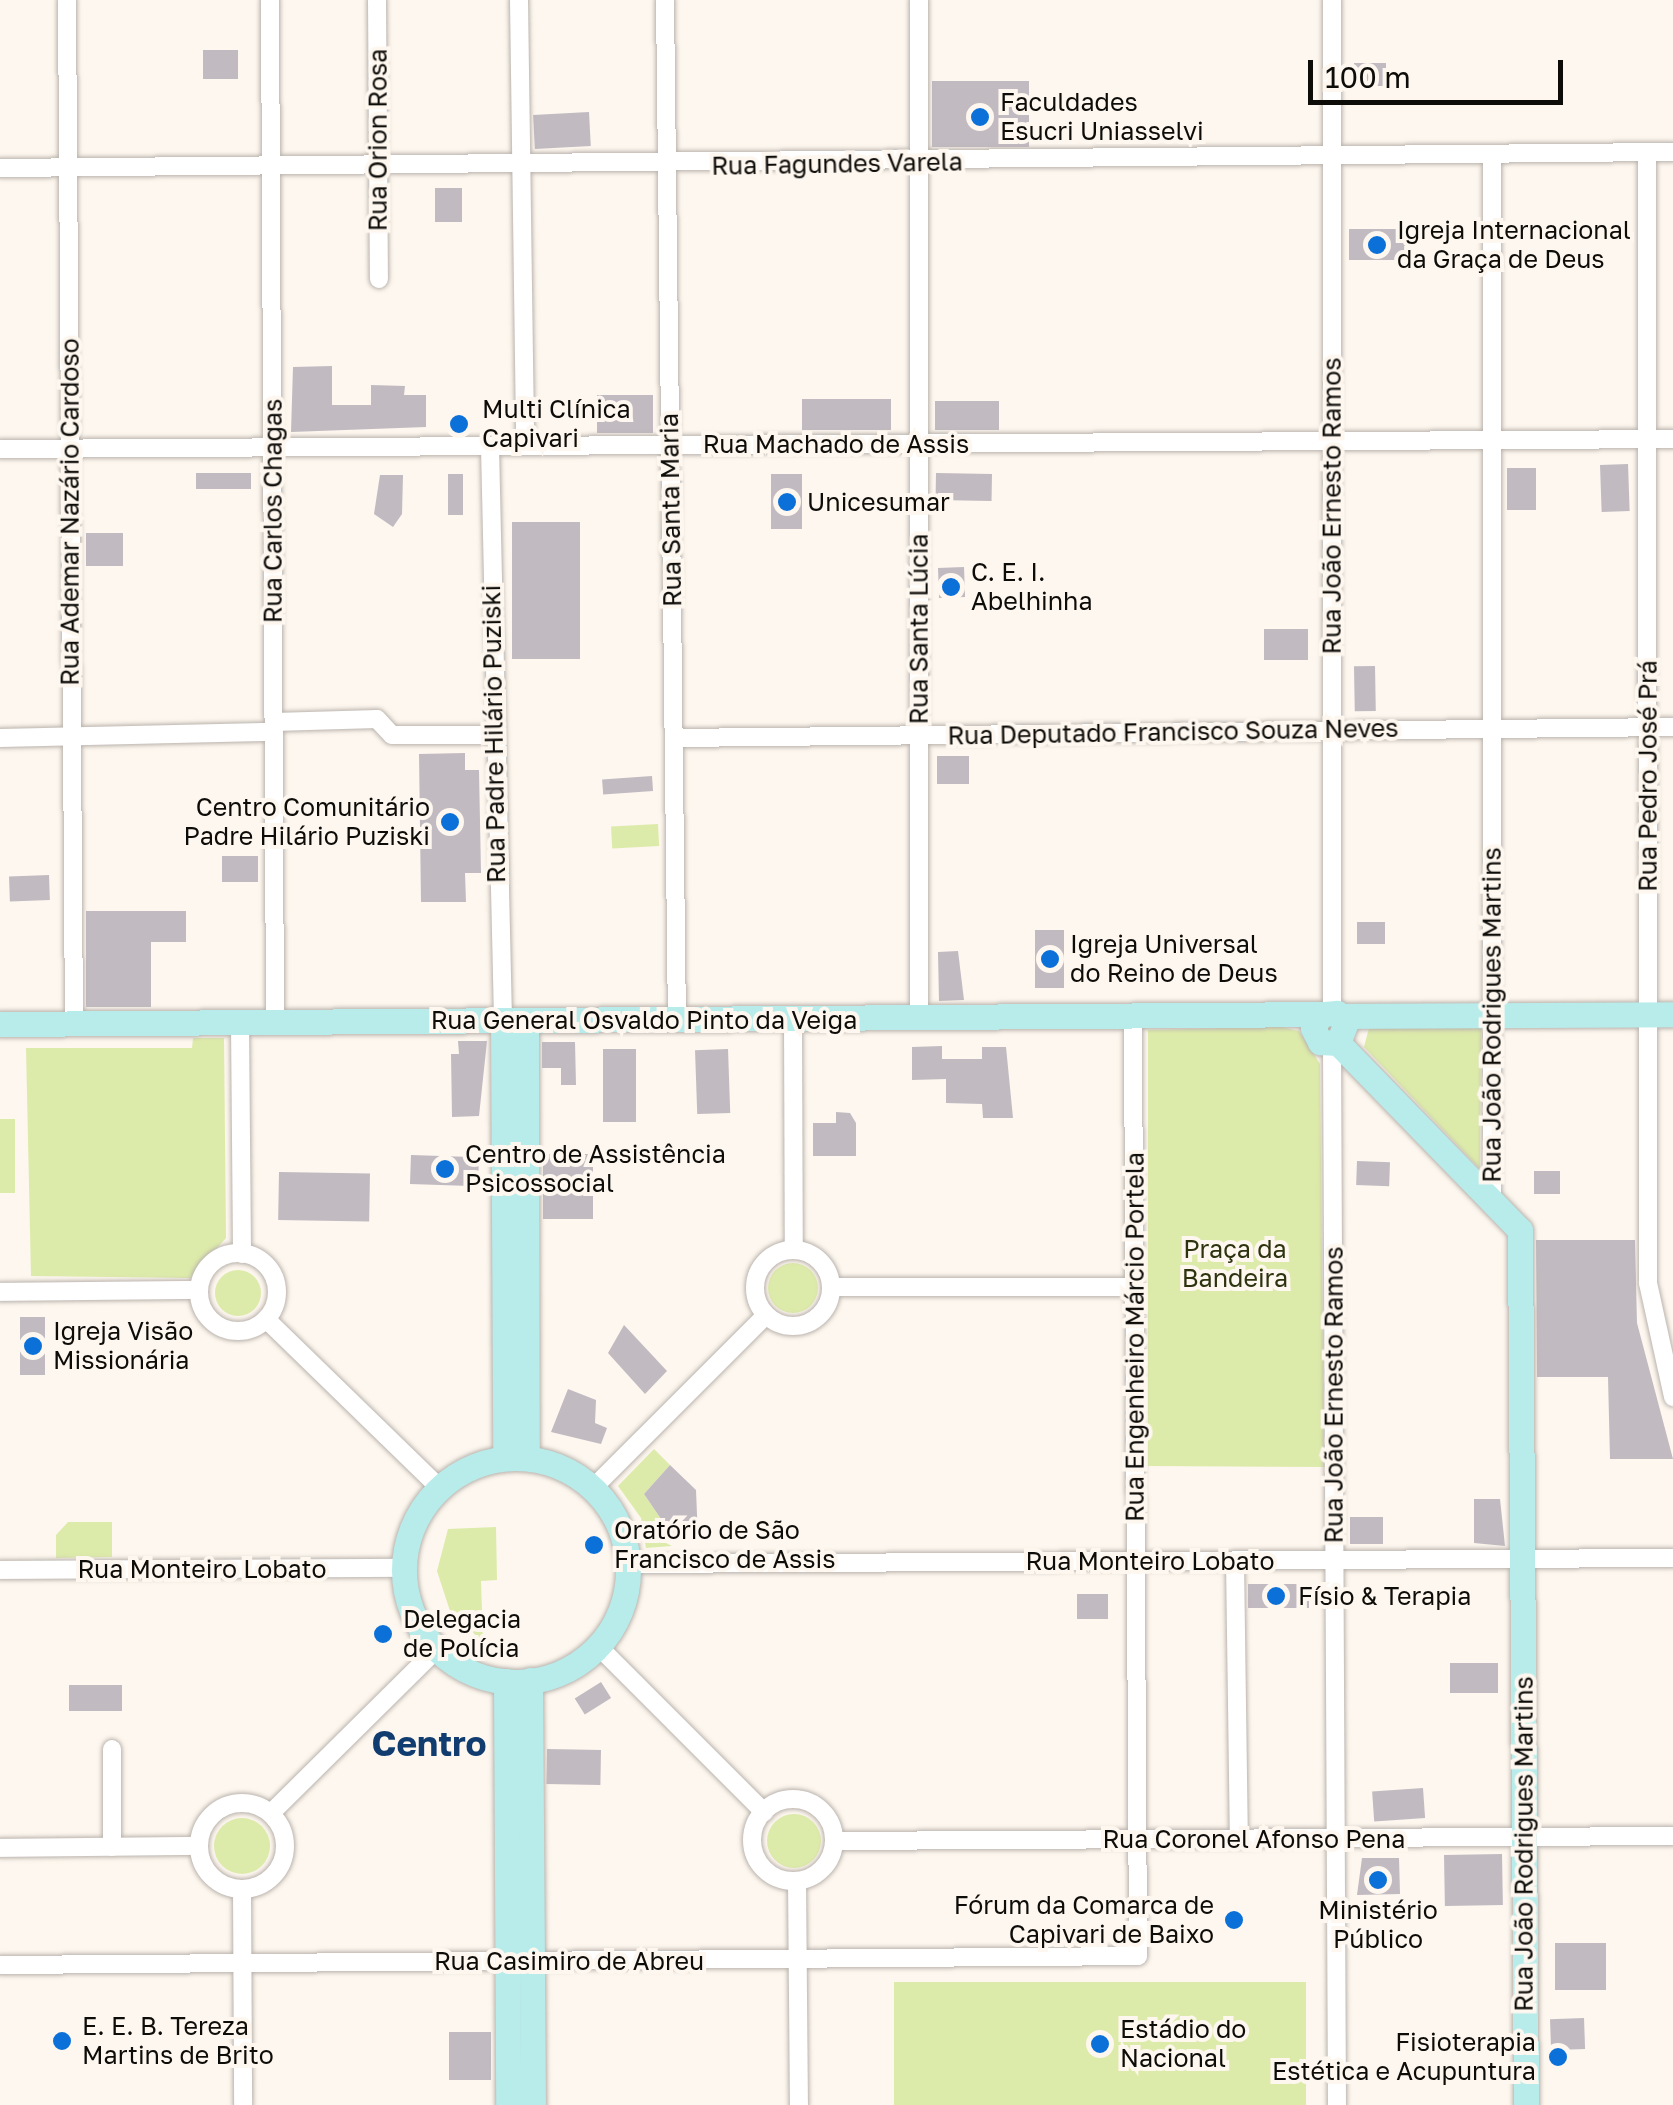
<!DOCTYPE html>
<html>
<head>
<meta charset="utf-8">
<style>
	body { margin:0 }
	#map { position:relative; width:1673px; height:2105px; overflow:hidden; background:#fdf7ef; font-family:"Golos Text",sans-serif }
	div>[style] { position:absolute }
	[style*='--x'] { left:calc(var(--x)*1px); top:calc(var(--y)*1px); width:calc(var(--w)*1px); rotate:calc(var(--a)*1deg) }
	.green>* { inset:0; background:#ddebaa; transform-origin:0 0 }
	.round { border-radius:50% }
	.building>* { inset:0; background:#c1bac1; transform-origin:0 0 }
	.roads { filter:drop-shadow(0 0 2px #bab3ad) drop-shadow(0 0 2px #bab3ad) }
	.street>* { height:18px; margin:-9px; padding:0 9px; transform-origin:9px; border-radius:9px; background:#fff }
	.street>.ring { margin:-9px; padding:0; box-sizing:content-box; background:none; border:18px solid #fff; border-radius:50% }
	.secondary>* { height:25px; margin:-12.5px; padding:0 12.5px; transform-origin:12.5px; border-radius:12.5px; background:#b8eceb }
	.secondary>.ring { margin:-12.5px; padding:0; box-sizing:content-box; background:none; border:25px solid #b8eceb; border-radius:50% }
	.dots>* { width:28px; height:28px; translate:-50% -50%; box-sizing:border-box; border:5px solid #fdf7ef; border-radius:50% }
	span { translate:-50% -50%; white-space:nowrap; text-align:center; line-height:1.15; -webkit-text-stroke:8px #fdf7ef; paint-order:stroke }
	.poi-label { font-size:25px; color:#0e0c09 }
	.left { translate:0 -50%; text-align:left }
	.right { translate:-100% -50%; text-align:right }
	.street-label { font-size:25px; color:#0e0c09 }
	.park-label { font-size:25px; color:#2d320f }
	.district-label { font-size:35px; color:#113c6f; font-weight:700 }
	.scale { position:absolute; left:1308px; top:60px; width:255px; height:45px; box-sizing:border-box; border:5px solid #0e0c09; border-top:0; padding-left:12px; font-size:30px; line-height:35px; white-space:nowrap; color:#0e0c09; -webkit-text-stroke:8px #fdf7ef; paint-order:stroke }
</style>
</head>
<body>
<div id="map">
	<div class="green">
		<i style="left:658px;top:824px;width:22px;height:47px;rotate:87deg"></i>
		<i style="clip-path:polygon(1281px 1027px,1299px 1031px,1320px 1064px,1324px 1467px,1148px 1466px,1148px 1030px)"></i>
		<i style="clip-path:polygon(1369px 1028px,1481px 1028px,1480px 1169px,1364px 1047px)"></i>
		<i style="clip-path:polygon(193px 1038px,224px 1038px,226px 1238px,190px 1278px,31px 1276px,26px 1048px,192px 1048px)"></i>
		<i style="left:0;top:1119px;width:15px;height:74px"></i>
		<i class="round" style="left:768px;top:1263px;width:50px;height:50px"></i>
		<i class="round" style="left:215px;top:1270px;width:46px;height:46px"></i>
		<i style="clip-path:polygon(654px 1449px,670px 1465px,644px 1494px,661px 1519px,658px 1539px,672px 1546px,646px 1548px,641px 1518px,618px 1486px)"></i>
		<i style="clip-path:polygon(68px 1522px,112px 1522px,112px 1557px,56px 1558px,56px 1535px)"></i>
		<i style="clip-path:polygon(496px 1527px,497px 1580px,481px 1581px,483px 1642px,450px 1611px,437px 1571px,448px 1529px)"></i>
		<i class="round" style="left:767px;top:1814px;width:54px;height:54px"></i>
		<i class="round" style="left:214px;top:1818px;width:56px;height:56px"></i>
		<i style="left:894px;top:1982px;width:412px;height:123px"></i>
	</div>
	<div class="building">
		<i style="left:203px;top:50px;width:35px;height:29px"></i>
		<i style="left:1354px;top:63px;width:32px;height:23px"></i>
		<i style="left:932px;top:81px;width:97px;height:66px"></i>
		<i style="left:589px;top:112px;width:34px;height:56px;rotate:87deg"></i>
		<i style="left:435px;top:188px;width:27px;height:34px"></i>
		<i style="left:1349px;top:229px;width:56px;height:31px"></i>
		<i style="clip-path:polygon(332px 366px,332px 405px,371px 405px,371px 385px,405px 386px,404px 395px,426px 395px,426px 427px,291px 432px,293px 367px)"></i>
		<i style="left:653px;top:395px;width:38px;height:56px;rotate:90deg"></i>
		<i style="left:891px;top:399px;width:31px;height:89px;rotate:90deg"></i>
		<i style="left:935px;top:401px;width:64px;height:29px"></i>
		<i style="left:1628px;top:464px;width:47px;height:28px;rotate:88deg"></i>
		<i style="left:1507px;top:468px;width:29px;height:42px"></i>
		<i style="left:251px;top:473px;width:16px;height:55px;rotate:90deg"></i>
		<i style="left:936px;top:473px;width:56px;height:27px;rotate:1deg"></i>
		<i style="left:448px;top:474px;width:15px;height:41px"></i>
		<i style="left:802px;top:474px;width:55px;height:31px;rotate:90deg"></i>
		<i style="clip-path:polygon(380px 475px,403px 475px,402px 514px,393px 527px,374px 514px)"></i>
		<i style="left:512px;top:522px;width:68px;height:137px"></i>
		<i style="left:123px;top:533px;width:33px;height:37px;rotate:90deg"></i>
		<i style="left:964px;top:567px;width:30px;height:26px;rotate:88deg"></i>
		<i style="left:1308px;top:629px;width:31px;height:44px;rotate:90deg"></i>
		<i style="left:1375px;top:666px;width:45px;height:21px;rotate:89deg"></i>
		<i style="clip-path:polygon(465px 753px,465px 770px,479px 770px,481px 873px,465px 873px,466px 902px,421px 902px,419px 754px)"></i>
		<i style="left:969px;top:756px;width:28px;height:32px;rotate:90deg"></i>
		<i style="left:652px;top:776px;width:15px;height:50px;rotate:86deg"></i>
		<i style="left:222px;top:856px;width:36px;height:26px"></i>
		<i style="left:49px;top:875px;width:25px;height:40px;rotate:88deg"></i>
		<i style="clip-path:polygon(86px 911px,186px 911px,186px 942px,151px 942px,151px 1007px,86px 1007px)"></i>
		<i style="left:1385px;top:922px;width:22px;height:28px;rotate:90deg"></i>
		<i style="left:1035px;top:930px;width:29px;height:58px"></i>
		<i style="clip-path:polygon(958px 951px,964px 1000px,939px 1001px,938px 952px)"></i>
		<i style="clip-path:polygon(458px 1041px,487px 1041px,479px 1116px,452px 1117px,451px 1054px,459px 1054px)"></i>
		<i style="clip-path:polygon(542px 1042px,575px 1042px,576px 1085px,561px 1085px,561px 1068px,542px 1068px)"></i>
		<i style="clip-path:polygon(942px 1046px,942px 1059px,982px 1059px,982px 1047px,1006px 1047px,1013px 1118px,983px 1118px,982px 1104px,946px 1103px,946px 1079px,912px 1080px,912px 1047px)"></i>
		<i style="left:603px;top:1049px;width:33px;height:73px"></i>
		<i style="left:728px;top:1049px;width:64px;height:33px;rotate:88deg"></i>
		<i style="clip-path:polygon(836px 1112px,850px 1113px,856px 1123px,856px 1156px,813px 1156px,813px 1123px,836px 1123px)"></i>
		<i style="left:543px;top:1154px;width:50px;height:65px"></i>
		<i style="left:411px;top:1155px;width:68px;height:29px;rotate:2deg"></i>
		<i style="left:1357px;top:1161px;width:33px;height:24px;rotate:2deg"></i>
		<i style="left:1560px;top:1171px;width:23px;height:26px;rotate:90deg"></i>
		<i style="left:279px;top:1172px;width:91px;height:48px;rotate:1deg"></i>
		<i style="clip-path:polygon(1536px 1240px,1635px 1240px,1637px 1323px,1673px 1459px,1610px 1459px,1608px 1377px,1537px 1377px)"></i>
		<i style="left:20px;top:1317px;width:25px;height:58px"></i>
		<i style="clip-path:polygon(624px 1325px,667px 1371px,645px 1394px,608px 1353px)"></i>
		<i style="clip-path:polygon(568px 1389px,596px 1400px,595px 1423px,607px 1428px,601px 1444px,551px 1432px)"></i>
		<i style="clip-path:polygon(670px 1465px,696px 1490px,698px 1539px,658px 1539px,661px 1519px,644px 1494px)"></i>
		<i style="clip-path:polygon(1474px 1499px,1500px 1499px,1505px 1546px,1474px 1543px)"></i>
		<i style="left:1350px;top:1517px;width:33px;height:27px"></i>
		<i style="left:1309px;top:1584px;width:24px;height:61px;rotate:90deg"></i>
		<i style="left:1077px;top:1594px;width:31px;height:25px"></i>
		<i style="left:1498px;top:1663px;width:30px;height:48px;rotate:90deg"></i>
		<i style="left:601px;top:1682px;width:19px;height:31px;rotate:58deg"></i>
		<i style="left:69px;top:1685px;width:53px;height:26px"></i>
		<i style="left:547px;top:1749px;width:54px;height:35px;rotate:1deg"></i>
		<i style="left:1423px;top:1788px;width:30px;height:51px;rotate:86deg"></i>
		<i style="left:1502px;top:1854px;width:51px;height:58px;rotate:89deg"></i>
		<i style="clip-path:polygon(1362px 1858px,1399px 1858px,1400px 1894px,1357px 1895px)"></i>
		<i style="left:1555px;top:1943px;width:51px;height:47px"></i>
		<i style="left:1584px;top:2018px;width:31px;height:34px;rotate:88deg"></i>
		<i style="left:449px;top:2032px;width:42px;height:48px"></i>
	</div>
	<div class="roads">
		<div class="street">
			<i style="--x:67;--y:0;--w:1024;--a:89.61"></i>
			<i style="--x:270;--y:0;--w:1023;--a:89.72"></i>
			<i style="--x:377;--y:0;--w:279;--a:89.6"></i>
			<i style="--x:519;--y:0;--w:446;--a:89.2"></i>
			<i style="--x:665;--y:0;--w:1020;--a:89.33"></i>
			<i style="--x:919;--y:0;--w:1018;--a:90"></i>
			<i style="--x:1647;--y:152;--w:1131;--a:89.95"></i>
			<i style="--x:1648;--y:1283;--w:117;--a:77.6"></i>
			<i style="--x:0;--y:168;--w:1673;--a:-0.55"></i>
			<i style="--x:490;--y:447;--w:574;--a:88.7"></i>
			<i style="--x:0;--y:449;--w:1673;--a:-0.34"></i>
			<i style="--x:274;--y:722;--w:103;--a:-1.7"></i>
			<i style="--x:377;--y:719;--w:22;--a:47"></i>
			<i style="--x:392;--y:735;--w:103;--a:0"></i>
			<i style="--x:0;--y:738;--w:274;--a:-1.3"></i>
			<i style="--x:674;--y:738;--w:999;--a:-0.63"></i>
			<i style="--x:1332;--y:1012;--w:1012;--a:-90"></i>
			<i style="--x:793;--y:1019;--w:231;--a:89.8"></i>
			<i style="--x:240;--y:1023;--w:231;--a:89.5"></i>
			<i style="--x:1332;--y:1045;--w:1060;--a:89.73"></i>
			<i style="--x:1492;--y:1201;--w:1047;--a:-90"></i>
			<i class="ring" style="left:755px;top:1250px;width:58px;height:58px"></i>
			<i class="ring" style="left:199px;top:1253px;width:60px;height:60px"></i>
			<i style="--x:831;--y:1287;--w:304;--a:0"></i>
			<i style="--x:0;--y:1292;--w:199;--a:-0.6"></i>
			<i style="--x:266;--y:1319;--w:243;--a:44.2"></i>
			<i style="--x:594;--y:1487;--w:243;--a:-45"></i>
			<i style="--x:1235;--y:1561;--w:278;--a:89.2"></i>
			<i style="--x:627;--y:1564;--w:1046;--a:-0.33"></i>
			<i style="--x:0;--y:1570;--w:404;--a:-0.3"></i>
			<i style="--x:598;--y:1646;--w:235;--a:45"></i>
			<i class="ring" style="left:752px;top:1799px;width:64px;height:64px"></i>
			<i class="ring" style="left:199px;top:1803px;width:68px;height:68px"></i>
			<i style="--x:271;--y:1813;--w:232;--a:-44.7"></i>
			<i style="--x:834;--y:1841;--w:839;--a:-0.34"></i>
			<i style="--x:112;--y:1847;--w:98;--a:-90"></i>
			<i style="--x:0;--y:1848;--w:199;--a:-0.6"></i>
			<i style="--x:797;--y:1881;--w:224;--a:89.5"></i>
			<i style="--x:242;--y:1889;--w:216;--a:89.7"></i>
			<i style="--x:0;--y:1965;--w:1138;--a:-0.45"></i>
			<i style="--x:1138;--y:1956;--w:939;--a:-90.31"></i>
		</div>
		<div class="secondary">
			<i style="--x:1341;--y:1016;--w:332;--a:-0.3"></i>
			<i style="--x:503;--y:1021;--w:436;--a:89.7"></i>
			<i style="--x:526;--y:1021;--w:436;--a:89.9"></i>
			<i style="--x:0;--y:1024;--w:1321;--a:-0.43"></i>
			<i style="--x:1338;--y:1043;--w:22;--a:-69"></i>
			<i style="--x:1346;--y:1022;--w:13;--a:-135"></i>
			<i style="--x:1337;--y:1013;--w:16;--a:176"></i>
			<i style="--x:1321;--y:1014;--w:16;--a:120"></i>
			<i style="--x:1313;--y:1028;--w:16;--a:63"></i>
			<i style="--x:1320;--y:1042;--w:18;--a:3"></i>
			<i style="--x:1338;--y:1043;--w:261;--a:45.8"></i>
			<i style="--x:1520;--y:1230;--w:875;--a:89.61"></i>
			<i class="ring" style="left:404px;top:1458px;width:199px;height:199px"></i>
			<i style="--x:530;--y:1680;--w:425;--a:89.6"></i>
			<i style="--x:506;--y:1681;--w:424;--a:89.7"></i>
		</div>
	</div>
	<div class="dots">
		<i style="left:980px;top:117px;background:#0c70d9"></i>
		<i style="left:1377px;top:245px;background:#0c70d9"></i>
		<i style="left:459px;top:424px;background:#0c70d9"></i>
		<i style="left:787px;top:502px;background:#0c70d9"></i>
		<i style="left:951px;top:587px;background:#0c70d9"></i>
		<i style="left:450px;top:822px;background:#0c70d9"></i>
		<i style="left:1050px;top:959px;background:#0c70d9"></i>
		<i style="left:445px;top:1169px;background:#0c70d9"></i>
		<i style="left:33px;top:1346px;background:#0c70d9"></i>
		<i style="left:594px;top:1545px;background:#0c70d9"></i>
		<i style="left:1276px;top:1596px;background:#0c70d9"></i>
		<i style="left:383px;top:1634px;background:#0c70d9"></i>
		<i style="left:1378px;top:1880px;background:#0c70d9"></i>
		<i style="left:1234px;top:1920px;background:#0c70d9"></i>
		<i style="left:62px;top:2041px;background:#0c70d9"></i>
		<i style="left:1100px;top:2044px;background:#0c70d9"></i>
		<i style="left:1558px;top:2057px;background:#0c70d9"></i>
	</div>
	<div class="poi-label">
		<span class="left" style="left:1000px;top:117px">Faculdades<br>Esucri Uniasselvi</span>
		<span class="left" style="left:1397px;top:245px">Igreja Internacional<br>da Graça de Deus</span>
		<span class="left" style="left:482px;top:424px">Multi Clínica<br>Capivari</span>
		<span class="left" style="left:807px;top:502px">Unicesumar</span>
		<span class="left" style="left:971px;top:587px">C. E. I.<br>Abelhinha</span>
		<span class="right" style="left:430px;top:822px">Centro Comunitário<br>Padre Hilário Puziski</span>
		<span class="left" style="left:1070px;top:959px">Igreja Universal<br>do Reino de Deus</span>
		<span class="left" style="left:465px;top:1169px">Centro de Assistência<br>Psicossocial</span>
		<span class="left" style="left:53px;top:1346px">Igreja Visão<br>Missionária</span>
		<span class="left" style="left:614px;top:1545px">Oratório de São<br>Francisco de Assis</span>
		<span class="left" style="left:1298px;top:1596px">Físio &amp; Terapia</span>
		<span class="left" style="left:403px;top:1634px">Delegacia<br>de Polícia</span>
		<span class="right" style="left:1214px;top:1920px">Fórum da Comarca de<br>Capivari de Baixo</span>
		<span style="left:1378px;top:1925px">Ministério<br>Público</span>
		<span class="left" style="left:82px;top:2041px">E. E. B. Tereza<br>Martins de Brito</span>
		<span class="left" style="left:1120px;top:2044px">Estádio do<br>Nacional</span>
		<span class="right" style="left:1536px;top:2057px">Fisioterapia<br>Estética e Acupuntura</span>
	</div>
	<div class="street-label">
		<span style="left:378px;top:140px;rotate:-90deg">Rua Orion Rosa</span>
		<span style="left:837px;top:164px;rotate:-1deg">Rua Fagundes Varela</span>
		<span style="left:836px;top:444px">Rua Machado de Assis</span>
		<span style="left:1332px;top:506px;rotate:-90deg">Rua João Ernesto Ramos</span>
		<span style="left:671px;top:510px;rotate:-91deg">Rua Santa Maria</span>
		<span style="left:273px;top:511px;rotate:-90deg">Rua Carlos Chagas</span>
		<span style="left:70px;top:512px;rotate:-90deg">Rua Ademar Nazário Cardoso</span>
		<span style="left:919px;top:629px;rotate:-90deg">Rua Santa Lúcia</span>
		<span style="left:1173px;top:732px;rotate:-1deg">Rua Deputado Francisco Souza Neves</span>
		<span style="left:494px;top:734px;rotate:-91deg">Rua Padre Hilário Puziski</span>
		<span style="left:1648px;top:776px;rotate:-90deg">Rua Pedro José Prá</span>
		<span style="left:1492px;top:1015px;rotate:-90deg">Rua João Rodrigues Martins</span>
		<span style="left:644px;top:1020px">Rua General Osvaldo Pinto da Veiga</span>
		<span style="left:1135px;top:1337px;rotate:-90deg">Rua Engenheiro Márcio Portela</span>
		<span style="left:1334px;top:1395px;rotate:-90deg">Rua João Ernesto Ramos</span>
		<span style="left:1150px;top:1561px">Rua Monteiro Lobato</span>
		<span style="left:202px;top:1569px">Rua Monteiro Lobato</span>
		<span style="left:1254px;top:1839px">Rua Coronel Afonso Pena</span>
		<span style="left:1524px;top:1844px;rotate:-90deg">Rua João Rodrigues Martins</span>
		<span style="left:569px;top:1961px">Rua Casimiro de Abreu</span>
	</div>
	<div class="park-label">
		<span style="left:1235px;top:1264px">Praça da<br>Bandeira</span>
	</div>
	<div class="district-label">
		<span style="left:429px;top:1743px">Centro</span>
	</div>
	<div class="scale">100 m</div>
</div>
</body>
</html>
